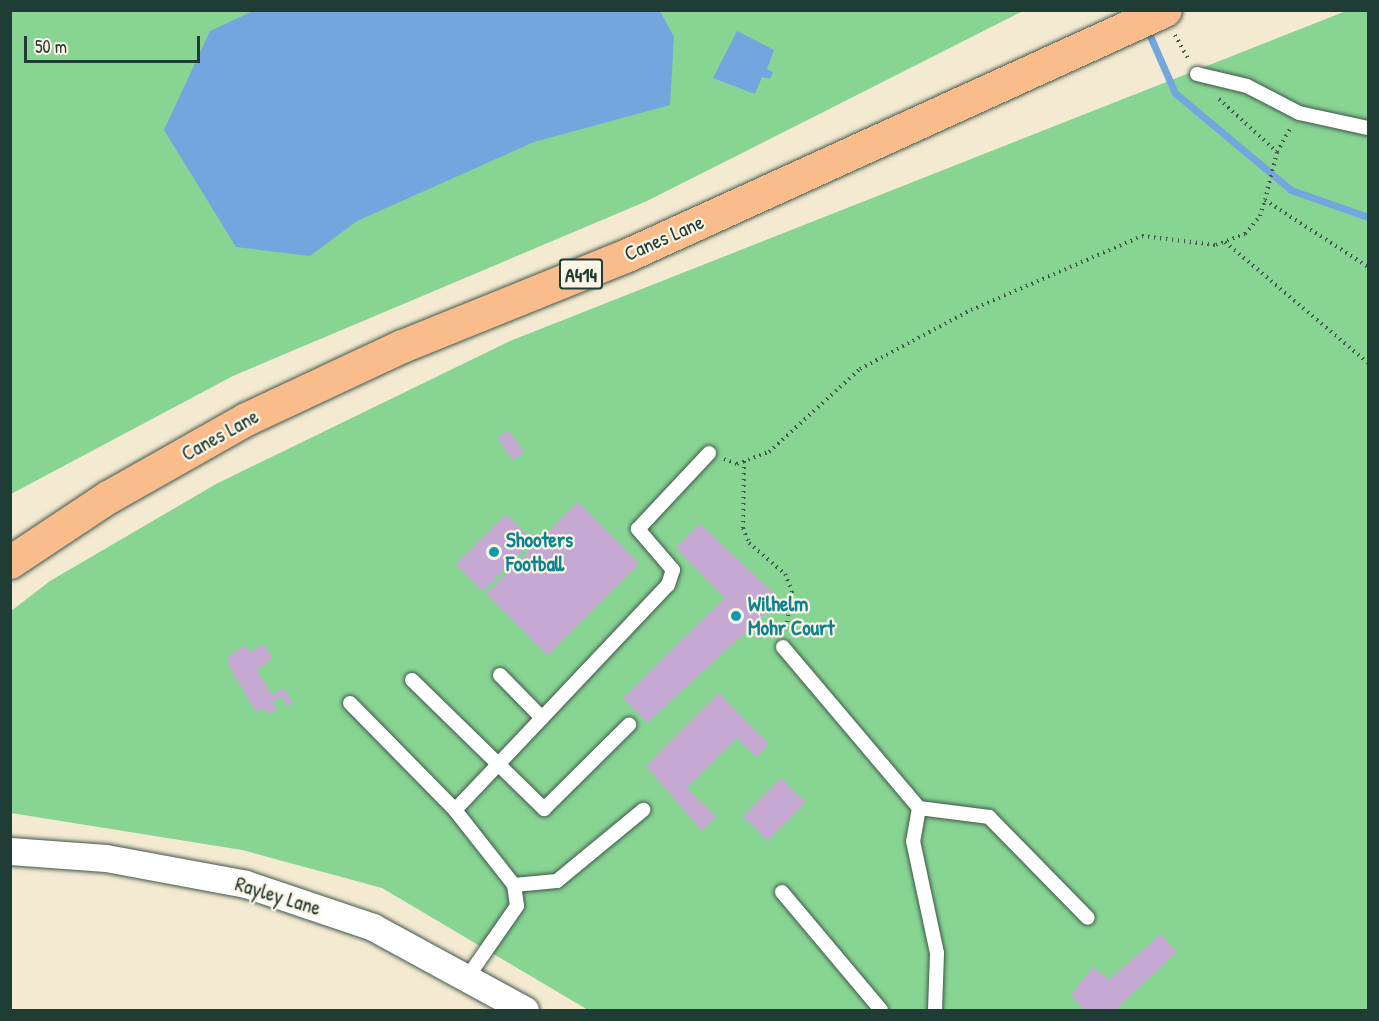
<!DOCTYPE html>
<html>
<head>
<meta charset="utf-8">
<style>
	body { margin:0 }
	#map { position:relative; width:1379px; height:1021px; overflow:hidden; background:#f4ead1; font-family:"Patrick Hand",sans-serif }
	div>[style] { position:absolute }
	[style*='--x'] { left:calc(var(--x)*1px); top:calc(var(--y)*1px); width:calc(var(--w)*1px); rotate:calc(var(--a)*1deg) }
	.green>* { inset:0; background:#88d593 }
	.water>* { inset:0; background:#73a5df }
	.stream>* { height:7px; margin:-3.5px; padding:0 3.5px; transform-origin:3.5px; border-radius:3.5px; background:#73a5df }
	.building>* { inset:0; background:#c5a9d2; transform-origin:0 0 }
	.path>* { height:4px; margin-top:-2px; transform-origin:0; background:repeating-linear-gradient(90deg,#3f574c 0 1.5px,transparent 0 6px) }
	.roads { filter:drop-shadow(0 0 2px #3f574c) drop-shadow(0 0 2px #3f574c) }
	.lane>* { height:14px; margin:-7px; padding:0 7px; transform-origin:7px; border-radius:7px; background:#fff }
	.street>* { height:27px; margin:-13.5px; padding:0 13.5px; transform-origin:13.5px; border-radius:13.5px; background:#fff }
	.highway>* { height:33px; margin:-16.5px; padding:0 16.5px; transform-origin:16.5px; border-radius:16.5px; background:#f9bc8a }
	.dots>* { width:16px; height:16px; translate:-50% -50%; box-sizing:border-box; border:3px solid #fcf5e5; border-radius:50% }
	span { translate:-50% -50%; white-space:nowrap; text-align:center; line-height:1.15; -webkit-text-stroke:4.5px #fcf5e5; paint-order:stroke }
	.shield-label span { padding:2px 4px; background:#fcf5e5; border:2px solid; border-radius:4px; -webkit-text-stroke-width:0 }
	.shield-label { font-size:20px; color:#1f3d34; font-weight:700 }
	.street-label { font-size:21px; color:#1f3d34 }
	.culture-label { font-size:21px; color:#0d838f; font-weight:700 }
	.left { translate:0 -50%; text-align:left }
	.frame { position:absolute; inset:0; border:12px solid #1f3d34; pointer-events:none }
	.scale { position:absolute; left:24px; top:36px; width:176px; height:27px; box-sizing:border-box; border:3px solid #1f3d34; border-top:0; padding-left:8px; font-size:18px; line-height:21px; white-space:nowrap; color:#1f3d34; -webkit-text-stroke:4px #fcf5e5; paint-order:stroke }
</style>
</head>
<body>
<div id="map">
	<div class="green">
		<i style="clip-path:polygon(11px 11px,1023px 11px,647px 201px,233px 376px,11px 494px)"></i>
		<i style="clip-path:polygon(1346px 11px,1368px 11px,1368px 1010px,588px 1010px,382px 888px,242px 850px,11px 813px,11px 611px,50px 581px,216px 484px,510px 341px)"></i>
	</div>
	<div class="water">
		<i style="clip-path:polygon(408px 11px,660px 11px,674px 37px,670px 105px,534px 142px,357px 221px,310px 256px,236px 247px,164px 130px,210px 31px,253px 11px)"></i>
		<i style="clip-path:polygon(737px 31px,774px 50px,767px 69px,773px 72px,770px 79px,762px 77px,755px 94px,713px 78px)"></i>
	</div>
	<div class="stream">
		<i style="--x:1147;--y:29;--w:70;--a:66.4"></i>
		<i style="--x:1175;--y:93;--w:151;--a:39.9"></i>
		<i style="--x:1291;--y:190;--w:82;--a:19.3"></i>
	</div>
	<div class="building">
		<i style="left:509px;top:430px;width:27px;height:14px;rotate:56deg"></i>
		<i style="left:578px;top:502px;width:87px;height:130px;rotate:45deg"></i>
		<i style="left:506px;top:514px;width:38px;height:71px;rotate:45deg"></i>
		<i style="clip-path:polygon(700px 524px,781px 600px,647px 723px,623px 698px,725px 598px,676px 548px)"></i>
		<i style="clip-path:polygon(263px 644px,273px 658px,257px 670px,272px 695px,283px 688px,293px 702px,287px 706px,282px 697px,273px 701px,277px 710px,268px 714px,264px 708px,256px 712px,229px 666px,228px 657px,245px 645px,251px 652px)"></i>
		<i style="clip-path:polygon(719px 693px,769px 744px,756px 757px,737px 738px,687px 788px,716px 817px,702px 831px,646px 766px)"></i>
		<i style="left:781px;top:778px;width:35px;height:54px;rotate:45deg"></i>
		<i style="clip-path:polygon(1161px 934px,1177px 952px,1115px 1010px,1084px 1010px,1071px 995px,1093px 967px,1109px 980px)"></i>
	</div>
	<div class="path">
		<i style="--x:1175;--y:35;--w:29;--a:61"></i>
		<i style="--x:1219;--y:99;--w:79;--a:42.4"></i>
		<i style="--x:1277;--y:152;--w:49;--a:104"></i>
		<i style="--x:1265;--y:200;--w:123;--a:33"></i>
		<i style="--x:1277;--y:152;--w:29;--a:-61"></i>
		<i style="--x:1225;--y:242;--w:187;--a:40.2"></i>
		<i style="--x:724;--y:459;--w:14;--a:21"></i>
		<i style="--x:737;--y:464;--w:34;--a:-21"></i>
		<i style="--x:769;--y:452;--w:123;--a:-42.4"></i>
		<i style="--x:860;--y:369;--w:126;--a:-28"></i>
		<i style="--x:971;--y:310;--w:186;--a:-23.4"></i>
		<i style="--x:1142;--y:236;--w:75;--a:6.9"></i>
		<i style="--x:1216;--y:245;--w:31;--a:-21"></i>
		<i style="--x:1245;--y:234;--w:23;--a:-50"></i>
		<i style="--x:1260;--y:216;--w:17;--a:-73"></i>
		<i style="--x:744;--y:461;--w:67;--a:90.9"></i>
		<i style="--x:743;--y:528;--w:16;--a:68"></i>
		<i style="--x:749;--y:543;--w:48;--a:40.7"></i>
		<i style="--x:785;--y:574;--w:18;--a:68"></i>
		<i style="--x:792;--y:591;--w:40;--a:98.5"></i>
	</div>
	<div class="roads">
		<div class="lane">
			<i style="--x:1197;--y:74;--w:51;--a:13.5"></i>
			<i style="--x:1247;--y:86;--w:59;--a:27.4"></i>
			<i style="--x:1299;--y:113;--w:71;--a:12.3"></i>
			<i style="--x:783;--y:647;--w:211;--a:49.8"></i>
			<i style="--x:919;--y:808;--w:71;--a:7.3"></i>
			<i style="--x:989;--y:817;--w:141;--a:45.6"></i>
			<i style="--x:500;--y:675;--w:60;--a:45.7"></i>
			<i style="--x:412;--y:680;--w:185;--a:44.3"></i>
			<i style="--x:544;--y:809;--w:120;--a:-44.7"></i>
			<i style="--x:350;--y:703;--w:150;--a:45.5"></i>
			<i style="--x:919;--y:808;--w:34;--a:100"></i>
			<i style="--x:913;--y:841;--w:115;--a:77.9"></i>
			<i style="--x:937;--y:953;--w:57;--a:92"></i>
			<i style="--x:514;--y:885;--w:43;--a:-5.3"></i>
			<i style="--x:557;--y:881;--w:112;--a:-39.5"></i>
			<i style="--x:782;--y:892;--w:154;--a:50"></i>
			<i style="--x:469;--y:975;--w:84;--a:-55.2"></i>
			<i style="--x:517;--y:906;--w:21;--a:-98"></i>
			<i style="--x:514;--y:885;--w:95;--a:-128.2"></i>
			<i style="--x:455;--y:810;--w:310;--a:-46.6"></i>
			<i style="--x:668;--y:585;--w:16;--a:-72"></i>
			<i style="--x:673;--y:570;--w:54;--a:-130.5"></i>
			<i style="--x:638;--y:529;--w:104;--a:-46.9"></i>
		</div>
		<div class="street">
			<i style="--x:10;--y:851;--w:96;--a:4.2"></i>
			<i style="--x:106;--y:858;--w:142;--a:10.5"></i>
			<i style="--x:246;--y:884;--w:134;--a:18.7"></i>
			<i style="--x:373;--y:927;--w:173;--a:28.6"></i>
		</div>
		<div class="highway">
			<i style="--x:10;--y:562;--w:118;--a:-33.6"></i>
			<i style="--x:108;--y:497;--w:159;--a:-29.5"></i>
			<i style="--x:246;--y:419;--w:172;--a:-25.1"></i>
			<i style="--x:402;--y:346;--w:240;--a:-22"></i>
			<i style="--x:625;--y:256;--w:593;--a:-24.49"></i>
		</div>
	</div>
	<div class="dots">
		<i style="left:494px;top:552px;background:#0f9aa8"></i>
		<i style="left:736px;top:616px;background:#0f9aa8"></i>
	</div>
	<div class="shield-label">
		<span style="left:581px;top:274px">A414</span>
	</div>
	<div class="street-label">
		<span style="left:664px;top:238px;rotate:-24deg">Canes Lane</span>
		<span style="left:220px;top:435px;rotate:-29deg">Canes Lane</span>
		<span style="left:278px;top:896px;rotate:17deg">Rayley Lane</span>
	</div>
	<div class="culture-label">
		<span class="left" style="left:506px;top:552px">Shooters<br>Football</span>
		<span class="left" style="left:748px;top:616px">Wilhelm<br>Mohr Court</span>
	</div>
	<div class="frame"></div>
	<div class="scale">50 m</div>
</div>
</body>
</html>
